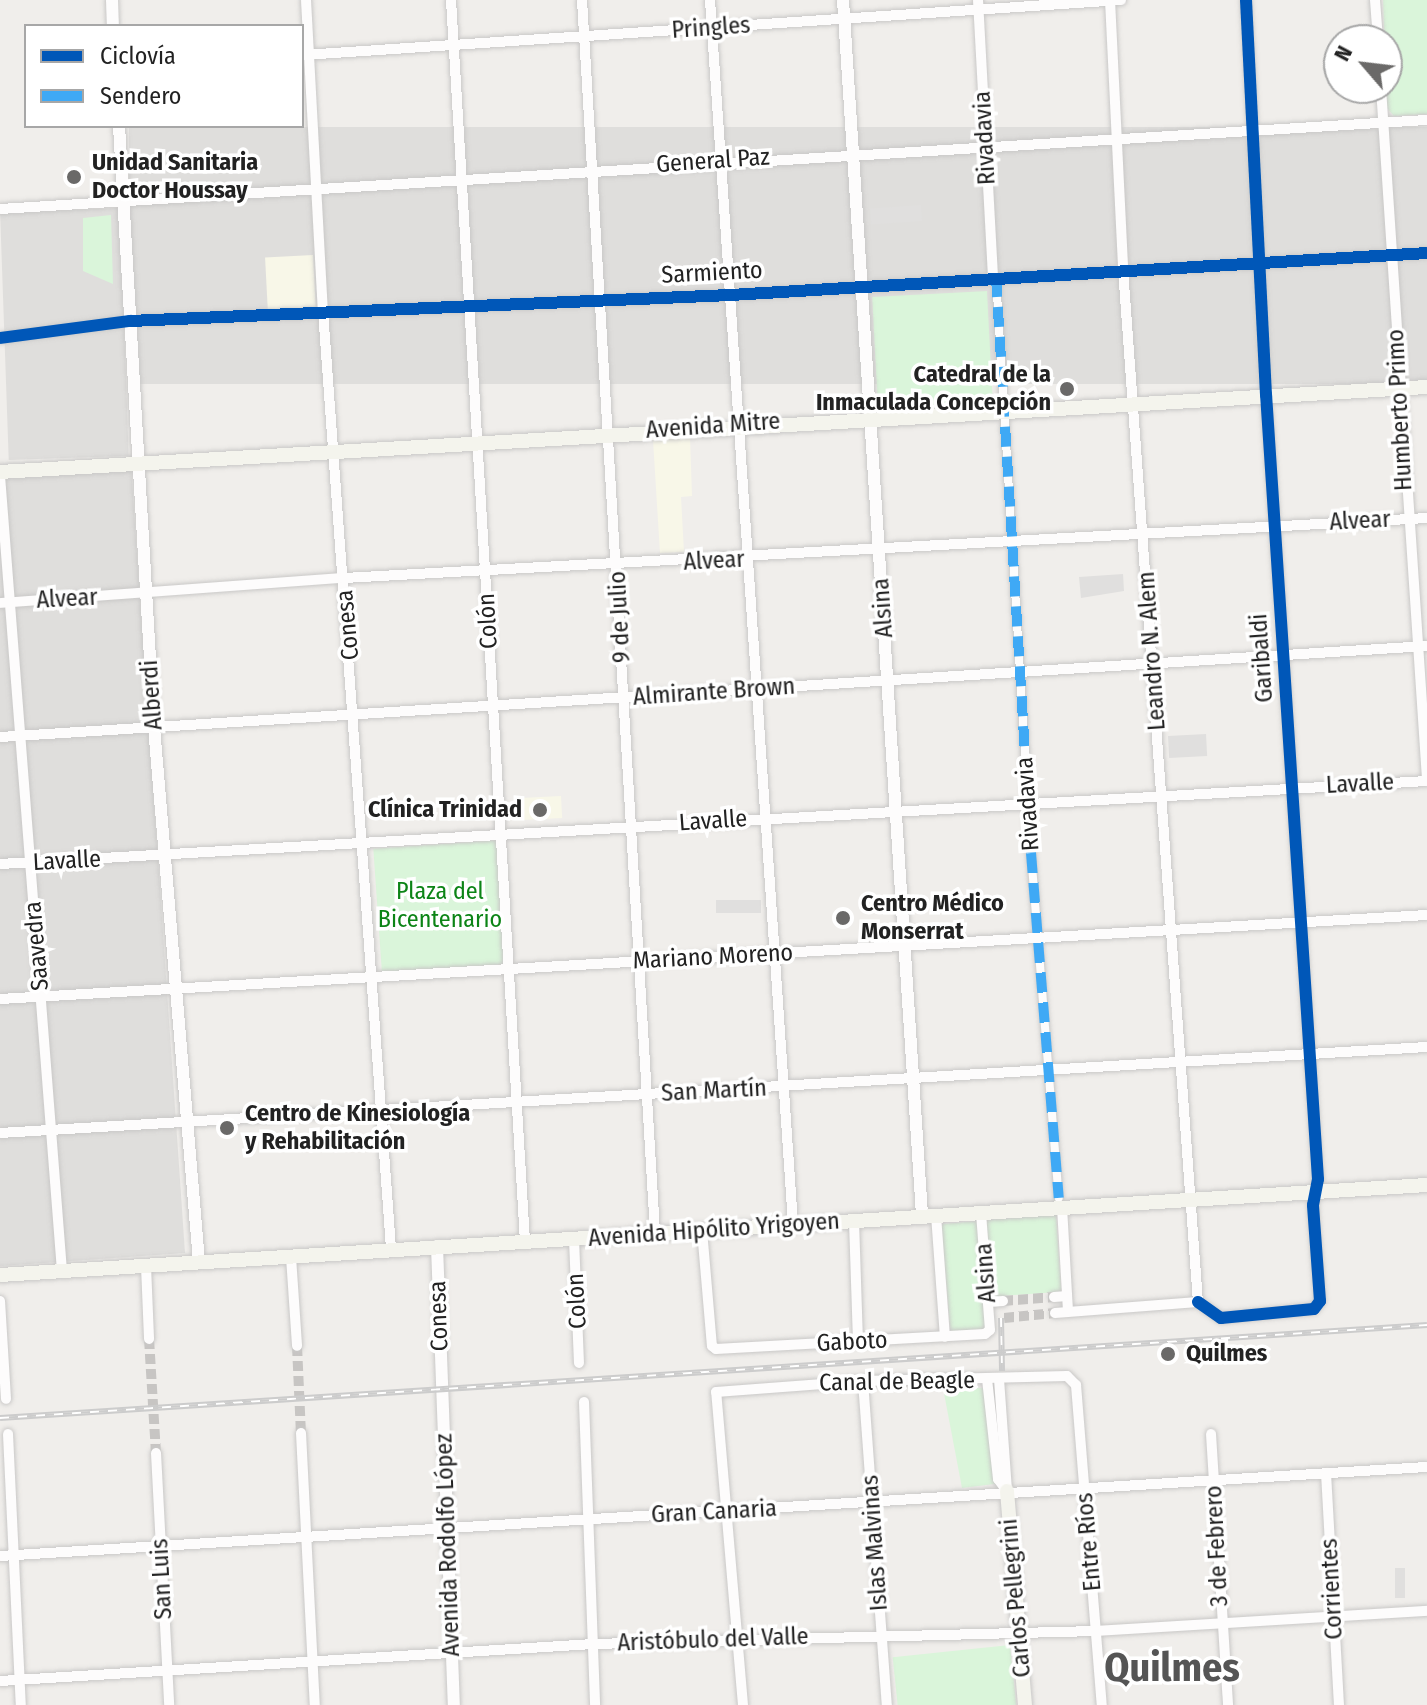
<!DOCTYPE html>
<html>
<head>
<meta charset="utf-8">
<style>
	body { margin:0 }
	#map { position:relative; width:1427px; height:1705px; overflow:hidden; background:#f0eeeb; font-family:"Fira Sans Condensed",sans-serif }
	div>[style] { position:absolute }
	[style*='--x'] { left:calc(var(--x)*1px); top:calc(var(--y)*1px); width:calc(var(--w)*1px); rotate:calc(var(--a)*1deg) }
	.residential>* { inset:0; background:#dfdedc; transform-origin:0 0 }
	.education>* { inset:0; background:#f8f7e8; transform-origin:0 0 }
	.park>* { inset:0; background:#daf5da; transform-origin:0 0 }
	.parking>* { inset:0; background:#e0dfde; transform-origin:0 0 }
	.minor-tunnel>* { height:10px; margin-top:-5px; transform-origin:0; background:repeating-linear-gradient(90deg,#c7c5c3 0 10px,transparent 0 15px) }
	.roads { filter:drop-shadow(0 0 2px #c9c8c7) drop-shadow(0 0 2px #c9c8c7) }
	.pedestrian>* { height:8px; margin:-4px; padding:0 4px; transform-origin:4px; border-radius:4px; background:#fdfcfc }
	.minor>* { height:10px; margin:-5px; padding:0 5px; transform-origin:5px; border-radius:5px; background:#fdfcfc }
	.tertiary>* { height:12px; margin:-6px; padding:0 6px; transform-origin:6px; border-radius:6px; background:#fdfcfc }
	.secondary>* { height:14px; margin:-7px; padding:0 7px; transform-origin:7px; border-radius:7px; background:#f4f4ed }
	.rail>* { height:6px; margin-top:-3px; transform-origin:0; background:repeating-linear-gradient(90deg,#fff 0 9px,#ccc 0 18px); box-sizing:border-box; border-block:2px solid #ccc }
	.quiet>* { height:10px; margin-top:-5px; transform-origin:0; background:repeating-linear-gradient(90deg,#3fa9f5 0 20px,transparent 0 30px) }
	.cycleway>* { height:12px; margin:-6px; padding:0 6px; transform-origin:6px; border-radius:6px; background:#0057b8 }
	.dots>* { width:22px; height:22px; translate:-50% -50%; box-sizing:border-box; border:4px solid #fff; border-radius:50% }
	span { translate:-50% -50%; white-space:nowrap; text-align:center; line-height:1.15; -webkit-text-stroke:7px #fff; paint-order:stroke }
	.street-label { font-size:24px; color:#222 }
	.poi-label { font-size:24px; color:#222; font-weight:700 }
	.left { translate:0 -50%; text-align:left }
	.right { translate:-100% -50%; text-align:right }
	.park-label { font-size:24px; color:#0c8416 }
	.town-label { font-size:40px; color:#555; font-weight:700 }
	.legend { position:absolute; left:24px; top:24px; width:280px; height:104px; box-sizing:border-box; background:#fff; border:2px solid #a7a7a7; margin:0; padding:10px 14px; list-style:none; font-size:24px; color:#222 }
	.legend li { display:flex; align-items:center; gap:16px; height:40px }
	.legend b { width:40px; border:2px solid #a7a7a7 }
	.north { position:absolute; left:1323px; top:24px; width:80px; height:80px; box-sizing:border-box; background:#fff; border:2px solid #a7a7a7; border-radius:50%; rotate:298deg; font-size:22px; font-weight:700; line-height:32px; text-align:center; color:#222 }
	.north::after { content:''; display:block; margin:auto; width:28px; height:36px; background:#6a6968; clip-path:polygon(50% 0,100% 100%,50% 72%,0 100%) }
</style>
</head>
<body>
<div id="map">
	<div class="residential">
		<i style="left:1427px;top:127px;width:257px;height:1298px;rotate:90deg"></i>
		<i style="left:120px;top:208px;width:248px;height:120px;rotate:88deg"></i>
		<i style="clip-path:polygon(131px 467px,185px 1253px,0 1266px,0 478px)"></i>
	</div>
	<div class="education">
		<i style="left:313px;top:255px;width:53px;height:48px;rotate:87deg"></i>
		<i style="clip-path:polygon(690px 437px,692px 496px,681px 497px,684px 552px,660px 553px,653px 440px)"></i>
		<i style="left:561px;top:796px;width:22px;height:40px;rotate:87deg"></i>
	</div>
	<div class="park">
		<i style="clip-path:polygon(1383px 0,1427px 0,1427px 114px,1394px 116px,1387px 108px)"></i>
		<i style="clip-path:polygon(111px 215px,113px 284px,83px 271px,83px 218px)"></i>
		<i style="left:987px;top:291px;width:114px;height:115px;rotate:87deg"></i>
		<i style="left:500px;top:840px;width:124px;height:127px;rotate:86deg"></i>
		<i style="left:1056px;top:1215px;width:77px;height:70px;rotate:86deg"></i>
		<i style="left:977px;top:1221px;width:110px;height:36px;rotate:85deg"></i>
		<i style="clip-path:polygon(943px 1388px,989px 1388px,1002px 1483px,962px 1488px)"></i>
		<i style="left:1010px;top:1645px;width:60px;height:118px;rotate:84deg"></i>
	</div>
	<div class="parking">
		<i style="left:921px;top:205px;width:16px;height:51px;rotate:86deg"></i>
		<i style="clip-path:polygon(1123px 574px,1124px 591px,1081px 598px,1079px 577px)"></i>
		<i style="left:1206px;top:734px;width:22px;height:38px;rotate:87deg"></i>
		<i style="left:761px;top:900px;width:13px;height:45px;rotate:90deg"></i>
		<i style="left:1395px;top:1568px;width:10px;height:30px"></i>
	</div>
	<div class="minor-tunnel">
		<i style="--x:1003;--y:1301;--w:51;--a:-4.5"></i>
		<i style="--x:1004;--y:1318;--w:51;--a:-5.6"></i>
		<i style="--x:149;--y:1339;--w:114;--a:86.5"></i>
		<i style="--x:297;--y:1346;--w:87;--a:87.4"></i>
	</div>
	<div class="roads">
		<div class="pedestrian">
			<i style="--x:996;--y:277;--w:577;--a:86.52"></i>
			<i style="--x:1031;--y:853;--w:346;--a:85.4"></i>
		</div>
		<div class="minor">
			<i style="--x:306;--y:0;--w:311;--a:86.9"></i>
			<i style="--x:323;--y:311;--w:940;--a:85.85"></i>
			<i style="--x:451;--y:0;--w:1244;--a:86.59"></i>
			<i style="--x:582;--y:0;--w:1236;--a:86.61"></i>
			<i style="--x:710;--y:0;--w:1228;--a:86.12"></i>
			<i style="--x:978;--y:0;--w:277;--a:86.9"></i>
			<i style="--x:1110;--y:0;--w:269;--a:87.2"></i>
			<i style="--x:1123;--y:269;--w:1036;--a:85.85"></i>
			<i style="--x:1375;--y:0;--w:40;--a:85.7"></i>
			<i style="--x:304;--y:55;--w:819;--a:-3.85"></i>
			<i style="--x:1381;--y:88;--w:693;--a:86.19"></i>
			<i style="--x:0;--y:209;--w:1430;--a:-3.57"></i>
			<i style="--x:0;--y:338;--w:131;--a:-7.5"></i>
			<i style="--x:130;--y:321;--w:602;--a:-2.48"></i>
			<i style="--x:731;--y:295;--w:697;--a:-3.45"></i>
			<i style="--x:0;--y:476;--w:797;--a:85.54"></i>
			<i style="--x:0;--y:603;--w:345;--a:-4.2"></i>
			<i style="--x:344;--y:578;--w:1085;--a:-3.17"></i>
			<i style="--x:0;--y:737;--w:1430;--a:-3.65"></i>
			<i style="--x:0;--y:864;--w:1429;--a:-3.33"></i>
			<i style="--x:0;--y:999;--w:1429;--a:-3.37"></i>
			<i style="--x:0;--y:1133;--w:1430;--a:-3.45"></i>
			<i style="--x:1062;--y:1207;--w:103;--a:86.7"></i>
			<i style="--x:936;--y:1215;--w:122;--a:85.8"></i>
			<i style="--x:854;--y:1221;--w:120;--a:88.1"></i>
			<i style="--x:702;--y:1230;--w:116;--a:85.1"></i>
			<i style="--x:712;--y:1346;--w:5;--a:37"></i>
			<i style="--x:716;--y:1349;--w:269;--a:-3.2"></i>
			<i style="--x:985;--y:1334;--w:6;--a:-39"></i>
			<i style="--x:990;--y:1330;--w:118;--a:-94.4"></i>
			<i style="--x:574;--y:1239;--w:124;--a:87.7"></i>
			<i style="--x:291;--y:1257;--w:89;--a:86.1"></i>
			<i style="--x:146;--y:1266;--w:73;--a:87.6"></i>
			<i style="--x:1054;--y:1297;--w:13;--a:-4"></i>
			<i style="--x:0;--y:1301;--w:98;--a:86.5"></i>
			<i style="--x:989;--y:1302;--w:14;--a:-4"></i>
			<i style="--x:1198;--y:1302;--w:28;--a:35"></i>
			<i style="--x:1221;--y:1318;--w:93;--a:-5.5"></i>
			<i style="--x:1314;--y:1309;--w:10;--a:-53"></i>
			<i style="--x:1320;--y:1301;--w:96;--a:-94.2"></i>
			<i style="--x:1313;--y:1205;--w:26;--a:-79"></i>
			<i style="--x:1318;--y:1179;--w:786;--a:-93.79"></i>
			<i style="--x:1266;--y:395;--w:396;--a:-92.9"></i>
			<i style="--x:1055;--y:1313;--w:143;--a:-4.4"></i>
			<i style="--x:987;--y:1379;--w:101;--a:83.7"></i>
			<i style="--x:998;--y:1479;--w:15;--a:53"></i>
			<i style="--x:999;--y:1379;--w:112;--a:85.9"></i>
			<i style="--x:863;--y:1381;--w:325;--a:85.8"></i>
			<i style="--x:584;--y:1402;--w:303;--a:87.9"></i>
			<i style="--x:301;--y:1433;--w:272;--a:87.1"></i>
			<i style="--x:8;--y:1434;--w:271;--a:87.3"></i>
			<i style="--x:1211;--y:1434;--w:272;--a:86.4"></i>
			<i style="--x:156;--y:1453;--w:252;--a:87"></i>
			<i style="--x:1326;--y:1473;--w:232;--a:86.8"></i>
			<i style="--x:0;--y:1556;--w:1430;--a:-3.57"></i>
			<i style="--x:0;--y:1681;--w:594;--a:-3.57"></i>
			<i style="--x:593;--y:1644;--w:503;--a:-1.48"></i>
			<i style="--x:1096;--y:1631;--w:332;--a:-3.5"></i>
			<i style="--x:743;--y:1705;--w:314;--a:-94.9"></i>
			<i style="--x:716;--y:1392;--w:147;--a:-4.3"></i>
			<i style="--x:863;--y:1381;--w:204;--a:-1.4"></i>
			<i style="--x:1067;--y:1376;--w:13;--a:45"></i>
			<i style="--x:1076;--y:1385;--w:321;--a:85.4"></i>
		</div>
		<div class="tertiary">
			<i style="--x:112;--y:0;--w:26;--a:88"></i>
			<i style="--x:843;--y:0;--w:1219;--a:86.28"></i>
			<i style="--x:119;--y:126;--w:602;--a:86.67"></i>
			<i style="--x:154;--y:727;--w:537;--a:85.19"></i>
			<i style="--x:437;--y:1246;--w:459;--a:87.9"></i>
		</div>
		<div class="secondary">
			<i style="--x:0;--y:472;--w:1430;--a:-3.41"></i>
			<i style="--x:0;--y:1275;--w:1430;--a:-3.61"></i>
			<i style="--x:1007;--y:1491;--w:215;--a:85.2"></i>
		</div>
	</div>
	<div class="rail">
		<i style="--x:1001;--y:1318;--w:53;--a:88.9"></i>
		<i style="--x:0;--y:1418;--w:1430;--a:-3.73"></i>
	</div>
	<div class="quiet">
		<i style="--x:996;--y:277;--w:577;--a:86.52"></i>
		<i style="--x:1031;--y:853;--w:346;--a:85.4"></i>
	</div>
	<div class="cycleway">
		<i style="--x:0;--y:338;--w:131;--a:-7.5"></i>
		<i style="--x:130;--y:321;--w:602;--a:-2.48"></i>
		<i style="--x:731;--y:295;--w:697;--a:-3.45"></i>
		<i style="--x:1198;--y:1302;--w:28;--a:35"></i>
		<i style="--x:1221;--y:1318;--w:93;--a:-5.5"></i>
		<i style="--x:1314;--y:1309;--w:10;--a:-53"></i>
		<i style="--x:1320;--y:1301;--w:96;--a:-94.2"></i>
		<i style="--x:1313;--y:1205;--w:26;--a:-79"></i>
		<i style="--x:1318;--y:1179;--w:786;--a:-93.79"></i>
		<i style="--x:1266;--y:395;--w:396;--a:-92.9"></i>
	</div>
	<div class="dots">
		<i style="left:74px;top:177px;background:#6a6968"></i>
		<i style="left:1067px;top:389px;background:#6a6968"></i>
		<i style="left:540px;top:810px;background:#6a6968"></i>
		<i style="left:843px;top:918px;background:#6a6968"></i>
		<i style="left:227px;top:1128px;background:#6a6968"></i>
		<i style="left:1168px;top:1354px;background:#6a6968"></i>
	</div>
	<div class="street-label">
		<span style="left:711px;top:28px;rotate:-4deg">Pringles</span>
		<span style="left:985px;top:138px;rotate:-93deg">Rivadavia</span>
		<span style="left:713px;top:161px;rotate:-4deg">General Paz</span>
		<span style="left:712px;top:273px;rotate:-3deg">Sarmiento</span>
		<span style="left:1400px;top:410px;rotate:-93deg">Humberto Primo</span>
		<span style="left:713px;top:426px;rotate:-4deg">Avenida Mitre</span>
		<span style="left:1360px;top:521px;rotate:-3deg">Alvear</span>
		<span style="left:714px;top:561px;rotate:-3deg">Alvear</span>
		<span style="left:67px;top:599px;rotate:-3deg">Alvear</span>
		<span style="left:883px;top:608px;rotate:-94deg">Alsina</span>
		<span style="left:620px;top:617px;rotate:-93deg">9 de Julio</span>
		<span style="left:488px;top:621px;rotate:-93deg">Colón</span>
		<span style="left:348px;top:625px;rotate:-95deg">Conesa</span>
		<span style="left:1152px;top:651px;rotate:-94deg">Leandro N. Alem</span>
		<span style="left:1262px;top:658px;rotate:-94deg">Garibaldi</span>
		<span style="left:714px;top:692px;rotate:-4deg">Almirante Brown</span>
		<span style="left:152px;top:695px;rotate:-94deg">Alberdi</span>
		<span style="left:1360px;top:784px;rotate:-3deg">Lavalle</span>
		<span style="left:1028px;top:804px;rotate:-94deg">Rivadavia</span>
		<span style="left:713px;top:821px;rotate:-4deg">Lavalle</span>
		<span style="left:67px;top:861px;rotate:-3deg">Lavalle</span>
		<span style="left:37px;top:946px;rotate:-95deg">Saavedra</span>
		<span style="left:713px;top:957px;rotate:-3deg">Mariano Moreno</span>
		<span style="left:714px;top:1091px;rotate:-3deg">San Martín</span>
		<span style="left:714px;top:1230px;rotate:-4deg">Avenida Hipólito Yrigoyen</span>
		<span style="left:986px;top:1273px;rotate:-94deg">Alsina</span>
		<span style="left:577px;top:1301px;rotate:-93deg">Colón</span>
		<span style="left:439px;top:1316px;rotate:-92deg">Conesa</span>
		<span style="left:852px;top:1342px;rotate:-3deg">Gaboto</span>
		<span style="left:897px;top:1382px;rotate:-1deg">Canal de Beagle</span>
		<span style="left:714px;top:1512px;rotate:-3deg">Gran Canaria</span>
		<span style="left:1089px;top:1542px;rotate:-95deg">Entre Ríos</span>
		<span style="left:875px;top:1543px;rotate:-94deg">Islas Malvinas</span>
		<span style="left:448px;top:1545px;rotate:-92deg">Avenida Rodolfo López</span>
		<span style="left:1217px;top:1546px;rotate:-93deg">3 de Febrero</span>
		<span style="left:162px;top:1579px;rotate:-93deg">San Luis</span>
		<span style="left:1332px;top:1589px;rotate:-93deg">Corrientes</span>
		<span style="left:1016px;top:1598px;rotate:-95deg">Carlos Pellegrini</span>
		<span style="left:713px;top:1640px;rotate:-2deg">Aristóbulo del Valle</span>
	</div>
	<div class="poi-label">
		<span class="left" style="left:92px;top:177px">Unidad Sanitaria<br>Doctor Houssay</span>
		<span class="right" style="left:1051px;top:389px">Catedral de la<br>Inmaculada Concepción</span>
		<span class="right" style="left:522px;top:810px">Clínica Trinidad</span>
		<span class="left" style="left:861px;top:918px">Centro Médico<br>Monserrat</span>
		<span class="left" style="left:245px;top:1128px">Centro de Kinesiología<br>y Rehabilitación</span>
		<span class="left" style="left:1186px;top:1354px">Quilmes</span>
	</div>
	<div class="park-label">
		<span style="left:440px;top:906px">Plaza del<br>Bicentenario</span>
	</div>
	<div class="town-label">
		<span style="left:1172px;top:1668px">Quilmes</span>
	</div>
	<ul class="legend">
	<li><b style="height:10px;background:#0057b8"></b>Ciclovía</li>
	<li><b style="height:10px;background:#3fa9f5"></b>Sendero</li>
	</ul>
	<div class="north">N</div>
</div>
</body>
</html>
